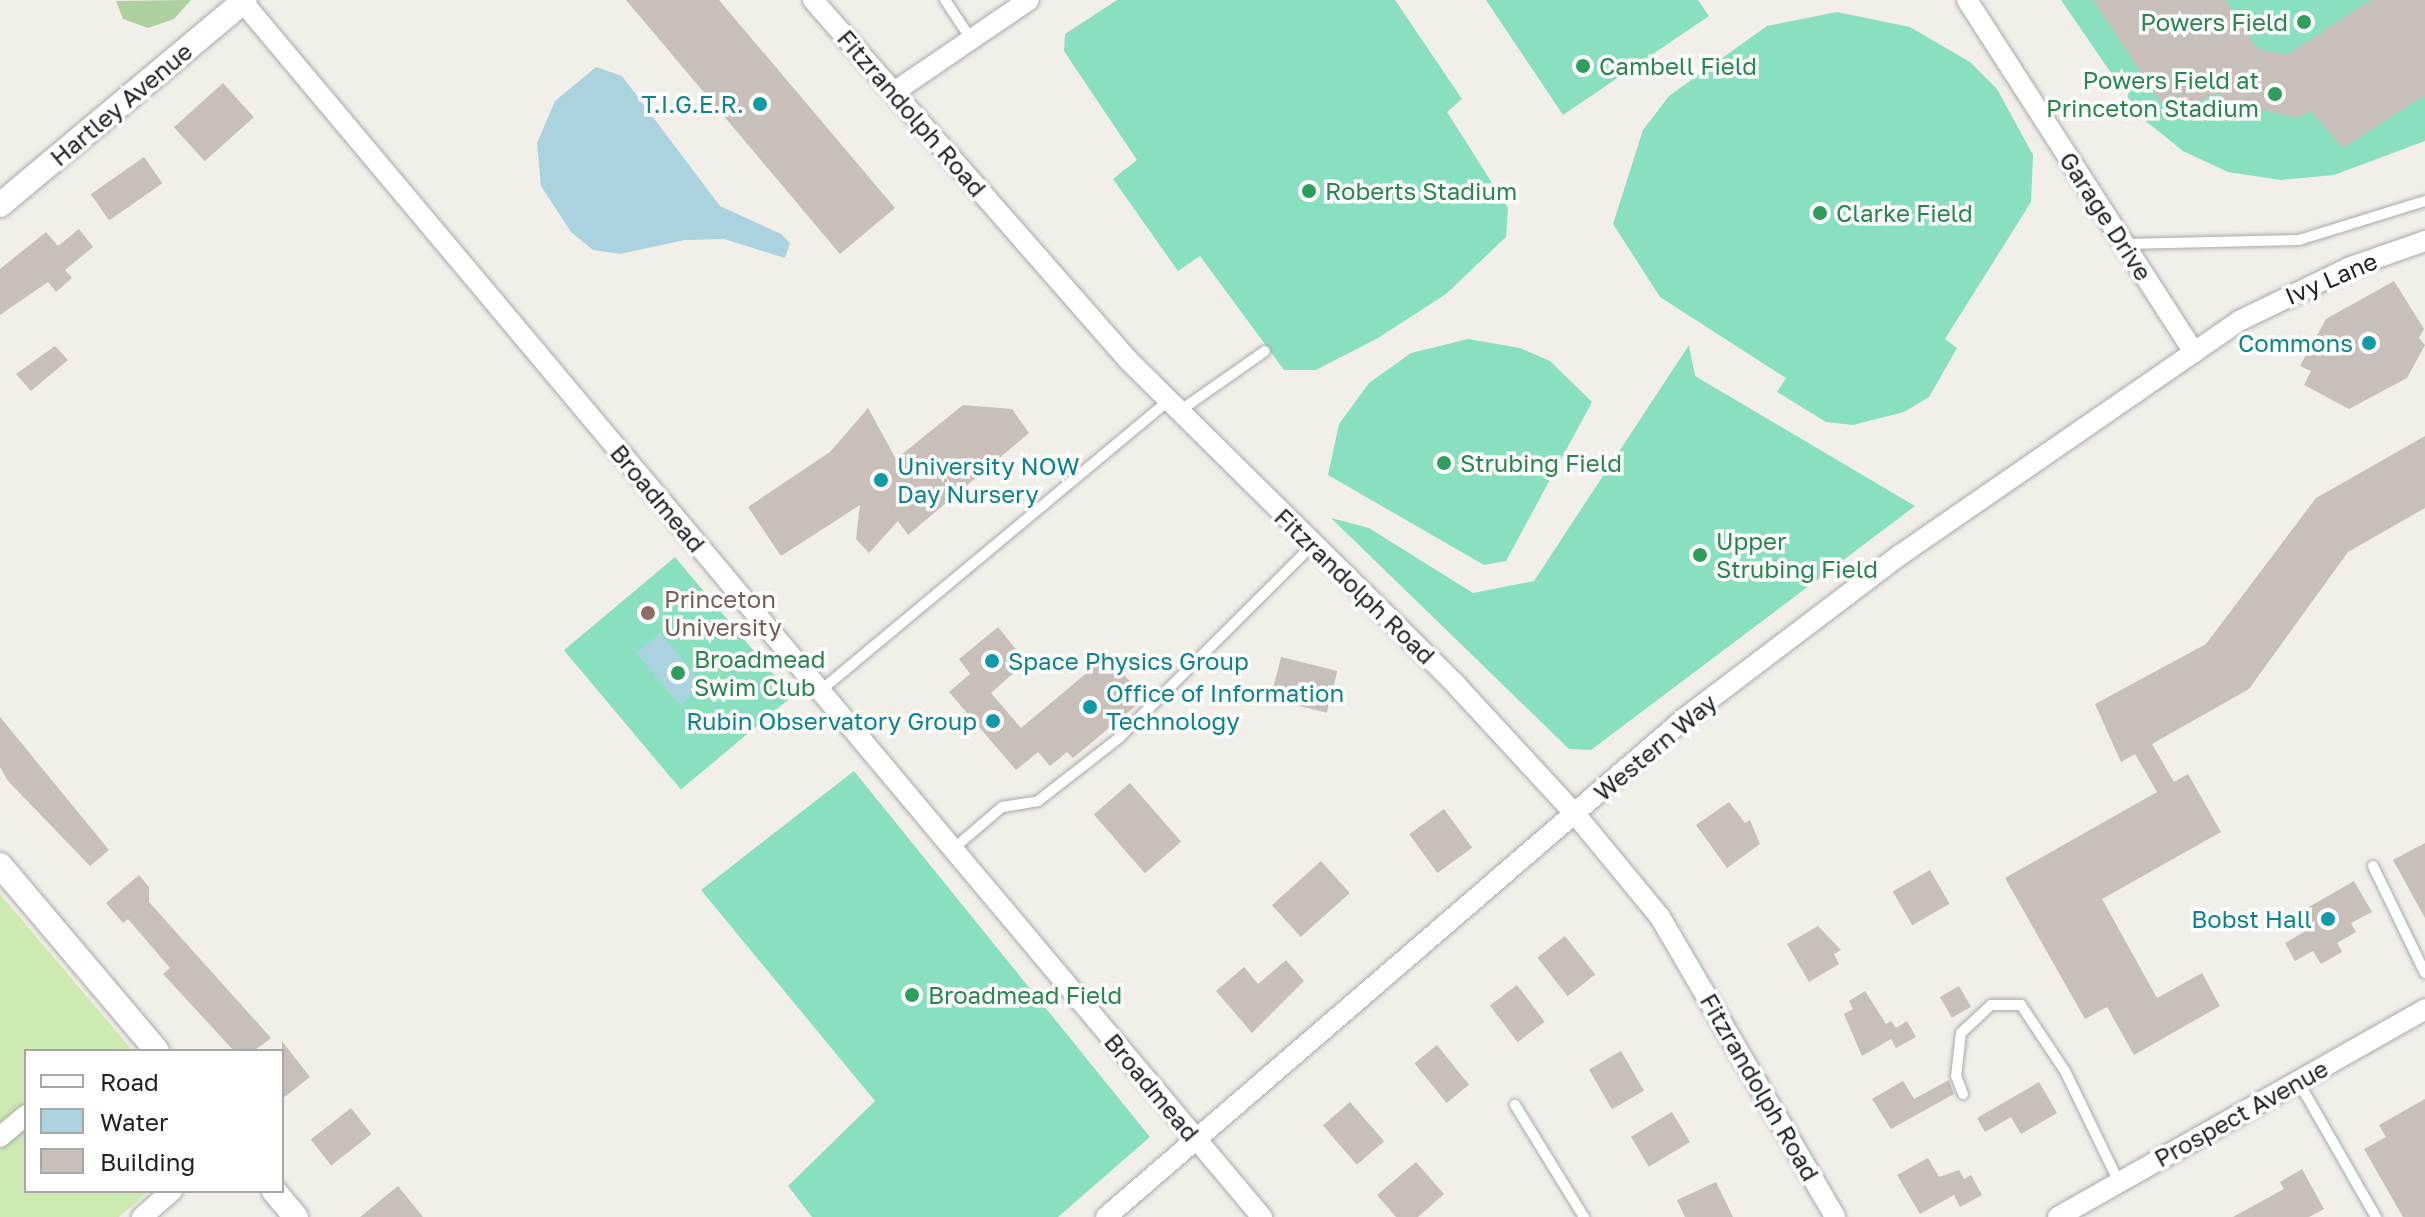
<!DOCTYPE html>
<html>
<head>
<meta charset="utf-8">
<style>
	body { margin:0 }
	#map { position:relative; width:2425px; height:1217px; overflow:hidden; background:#f2efe9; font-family:"Golos Text",sans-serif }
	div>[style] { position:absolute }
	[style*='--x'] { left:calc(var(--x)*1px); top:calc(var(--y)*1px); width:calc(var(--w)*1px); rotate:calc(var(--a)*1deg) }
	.grass>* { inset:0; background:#cdebb0 }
	.forest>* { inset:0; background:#add19e }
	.pitch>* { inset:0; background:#88e0be; transform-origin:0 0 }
	.water>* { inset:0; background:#aad3df; transform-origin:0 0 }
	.building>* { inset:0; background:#c7bfb8; transform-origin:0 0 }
	.roads { filter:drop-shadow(0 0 2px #a9a9a9) drop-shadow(0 0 2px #a9a9a9) }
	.service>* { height:10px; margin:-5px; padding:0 5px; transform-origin:5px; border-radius:5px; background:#fff }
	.minor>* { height:20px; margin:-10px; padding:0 10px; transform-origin:10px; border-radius:10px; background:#fff }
	.tertiary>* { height:24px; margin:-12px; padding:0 12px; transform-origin:12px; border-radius:12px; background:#fff }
	.dots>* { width:22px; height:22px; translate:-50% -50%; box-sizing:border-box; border:4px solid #fff; border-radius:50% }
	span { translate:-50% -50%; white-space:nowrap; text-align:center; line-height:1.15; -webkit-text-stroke:7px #fff; paint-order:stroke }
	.leisure-label { font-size:24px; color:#27864d }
	.right { translate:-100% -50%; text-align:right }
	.left { translate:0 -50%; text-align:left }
	.street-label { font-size:24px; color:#222 }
	.culture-label { font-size:24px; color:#0d838f }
	.education-label { font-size:24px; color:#785e54 }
	.legend { position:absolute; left:24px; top:1049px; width:260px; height:144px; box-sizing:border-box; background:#fff; border:2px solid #a7a7a7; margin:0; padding:10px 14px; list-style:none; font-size:24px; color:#222 }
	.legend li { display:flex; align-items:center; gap:16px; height:40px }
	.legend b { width:40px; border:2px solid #a7a7a7 }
</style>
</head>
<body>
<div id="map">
	<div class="grass">
		<i style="clip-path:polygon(0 894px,133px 1051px,26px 1051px,26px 1191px,149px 1191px,119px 1217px,0 1217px)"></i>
	</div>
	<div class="forest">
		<i style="clip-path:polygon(191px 0,174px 19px,148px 28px,123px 19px,116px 1px)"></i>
	</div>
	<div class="pitch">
		<i style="clip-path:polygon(1117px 0,1395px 0,1462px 99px,1447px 112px,1508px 208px,1506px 237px,1446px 294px,1378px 338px,1316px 370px,1284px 370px,1200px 256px,1178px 271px,1113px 179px,1137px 160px,1064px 51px,1065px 34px)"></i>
		<i style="clip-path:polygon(1486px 0,1698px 0,1709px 16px,1563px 115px)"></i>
		<i style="clip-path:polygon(2061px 0,2425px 0,2425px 141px,2334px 175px,2281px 180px,2228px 172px,2183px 151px,2142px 118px)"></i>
		<i style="clip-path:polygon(1837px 12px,1910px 27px,1970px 62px,1997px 89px,2033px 155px,2031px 202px,1945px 339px,1957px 348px,1929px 397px,1904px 412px,1853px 425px,1826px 422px,1777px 392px,1786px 378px,1660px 297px,1613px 224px,1643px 130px,1669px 96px,1767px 26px)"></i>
		<i style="clip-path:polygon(1468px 339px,1520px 348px,1550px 361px,1592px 402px,1506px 561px,1484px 565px,1328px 475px,1339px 424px,1369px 383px,1411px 353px)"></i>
		<i style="clip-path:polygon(1689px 345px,1695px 376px,1915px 506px,1591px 750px,1569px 749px,1331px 518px,1369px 528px,1473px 593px,1534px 581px)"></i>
		<i style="left:675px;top:557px;width:182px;height:145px;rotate:50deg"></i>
		<i style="clip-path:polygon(854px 771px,1150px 1137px,1058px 1217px,812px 1217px,788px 1186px,875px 1101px,701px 890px)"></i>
	</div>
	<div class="water">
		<i style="clip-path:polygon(596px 67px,622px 76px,720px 206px,781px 234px,790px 243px,785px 258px,724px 239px,685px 240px,620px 254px,593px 250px,571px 232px,541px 186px,537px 143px,555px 101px)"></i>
		<i style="left:660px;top:633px;width:68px;height:31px;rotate:50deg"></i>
	</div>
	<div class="building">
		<i style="clip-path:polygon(626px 0,719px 0,895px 208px,840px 254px)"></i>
		<i style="clip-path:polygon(2093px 0,2225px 0,2258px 49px,2287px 55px,2370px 0,2425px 0,2425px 95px,2343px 148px,2311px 111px,2298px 118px,2225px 102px,2218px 93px,2168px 113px)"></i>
		<i style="left:223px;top:83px;width:46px;height:66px;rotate:48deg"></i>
		<i style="left:144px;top:157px;width:32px;height:65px;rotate:55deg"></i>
		<i style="clip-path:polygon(79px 229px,93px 247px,65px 270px,72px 278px,56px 292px,48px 282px,0 315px,0 269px,46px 232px,58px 246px)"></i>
		<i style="clip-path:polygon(2394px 281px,2424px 329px,2419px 338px,2425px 345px,2407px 378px,2349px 409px,2304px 385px,2311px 371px,2300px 366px,2326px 319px)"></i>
		<i style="clip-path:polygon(55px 346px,68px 360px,31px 391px,16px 374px)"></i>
		<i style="clip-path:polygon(963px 405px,1012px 409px,1029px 433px,908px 535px,898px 521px,869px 553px,856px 539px,860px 505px,781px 556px,748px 507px,830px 452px,868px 408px,896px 459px)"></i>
		<i style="clip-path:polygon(2425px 436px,2425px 508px,2348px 552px,2249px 689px,2152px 744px,2174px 782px,2188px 774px,2221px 832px,2102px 899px,2157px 998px,2202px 973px,2220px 1006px,2134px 1055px,2107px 1007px,2085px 1019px,2005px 878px,2157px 792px,2135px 754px,2121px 762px,2095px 704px,2206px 644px,2316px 498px)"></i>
		<i style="clip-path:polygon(998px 627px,1026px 662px,991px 693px,1021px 728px,1108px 655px,1144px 699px,1073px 758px,1067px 752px,1050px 766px,1038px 752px,1016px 770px,949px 692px,970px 674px,959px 659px)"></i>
		<i style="left:1281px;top:657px;width:58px;height:43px;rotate:14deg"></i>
		<i style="clip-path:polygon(0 717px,109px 850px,90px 866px,8px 781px,0 767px)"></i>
		<i style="left:1130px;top:783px;width:78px;height:48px;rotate:49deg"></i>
		<i style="clip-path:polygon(1729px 802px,1745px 823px,1750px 820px,1760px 844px,1727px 868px,1696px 825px)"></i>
		<i style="left:1444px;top:809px;width:48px;height:43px;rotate:54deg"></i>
		<i style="clip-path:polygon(2425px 843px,2425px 918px,2393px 860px)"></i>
		<i style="left:1321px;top:861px;width:43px;height:66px;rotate:48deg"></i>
		<i style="left:1930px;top:870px;width:39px;height:43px;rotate:60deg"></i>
		<i style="clip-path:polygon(139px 875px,149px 887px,149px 902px,271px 1038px,254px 1051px,234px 1051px,163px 974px,170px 968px,128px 919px,123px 923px,106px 903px)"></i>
		<i style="clip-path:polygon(2354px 881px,2372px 912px,2351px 923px,2356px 932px,2337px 943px,2342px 952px,2321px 964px,2313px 951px,2295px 961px,2285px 943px,2304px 932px,2295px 915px)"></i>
		<i style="clip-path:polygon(1818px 926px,1841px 950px,1834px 954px,1839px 964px,1809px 982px,1787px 944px)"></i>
		<i style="left:1565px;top:936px;width:49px;height:35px;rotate:52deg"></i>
		<i style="clip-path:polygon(1286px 960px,1304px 981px,1252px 1033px,1216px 991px,1244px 967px,1258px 984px)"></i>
		<i style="left:1517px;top:985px;width:46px;height:34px;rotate:53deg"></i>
		<i style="left:1959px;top:986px;width:24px;height:22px;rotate:60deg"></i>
		<i style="clip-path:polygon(1865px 991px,1886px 1024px,1891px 1021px,1896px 1028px,1907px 1021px,1916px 1037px,1896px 1048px,1891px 1039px,1862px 1056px,1844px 1014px,1853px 1009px,1849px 1001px)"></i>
		<i style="clip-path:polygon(282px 1041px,310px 1077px,282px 1099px)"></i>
		<i style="left:1437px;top:1045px;width:51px;height:29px;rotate:51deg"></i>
		<i style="left:1621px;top:1051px;width:46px;height:37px;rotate:60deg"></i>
		<i style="clip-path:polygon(1949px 1080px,1954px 1094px,1891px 1129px,1872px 1099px,1903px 1081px,1914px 1099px)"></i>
		<i style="clip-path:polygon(2039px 1082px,2057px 1113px,2021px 1134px,2011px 1117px,1985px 1132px,1977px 1118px)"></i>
		<i style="clip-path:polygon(2425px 1099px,2425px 1217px,2403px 1217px,2364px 1149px,2386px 1137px,2379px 1125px)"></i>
		<i style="left:1350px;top:1102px;width:52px;height:36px;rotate:49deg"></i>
		<i style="left:351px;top:1108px;width:33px;height:51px;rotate:52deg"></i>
		<i style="left:1672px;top:1112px;width:35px;height:48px;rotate:59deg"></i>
		<i style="clip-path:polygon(1928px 1158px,1939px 1177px,1959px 1170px,1964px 1179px,1971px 1175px,1982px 1195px,1960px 1207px,1954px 1195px,1920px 1214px,1897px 1175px)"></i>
		<i style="clip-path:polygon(1416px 1162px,1444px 1194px,1418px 1217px,1396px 1217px,1377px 1195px)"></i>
		<i style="clip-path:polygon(2302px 1169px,2324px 1209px,2309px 1217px,2233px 1217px,2284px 1189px,2280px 1182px)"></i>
		<i style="clip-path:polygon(1716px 1182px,1733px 1217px,1685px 1217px,1677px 1200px)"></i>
		<i style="clip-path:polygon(398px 1186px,423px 1217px,360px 1217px)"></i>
	</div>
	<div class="roads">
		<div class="service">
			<i style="--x:945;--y:0;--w:47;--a:56.3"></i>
			<i style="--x:2124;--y:244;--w:175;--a:-1.3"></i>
			<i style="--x:2299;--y:240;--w:132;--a:-17.2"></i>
			<i style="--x:1178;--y:412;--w:106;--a:-35"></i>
			<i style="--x:820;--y:691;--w:453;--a:-39.8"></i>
			<i style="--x:953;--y:849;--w:65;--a:-40.6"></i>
			<i style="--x:1002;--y:807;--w:36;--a:-9"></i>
			<i style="--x:1038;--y:801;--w:103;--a:-37.9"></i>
			<i style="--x:1119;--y:738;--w:274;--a:-44.9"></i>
			<i style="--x:2373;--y:866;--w:119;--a:64.1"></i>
			<i style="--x:2298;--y:1081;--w:157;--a:60.2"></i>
			<i style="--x:1963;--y:1094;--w:19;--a:-111"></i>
			<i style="--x:1956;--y:1076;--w:43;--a:-83.4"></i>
			<i style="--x:1961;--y:1033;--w:41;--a:-43"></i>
			<i style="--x:1991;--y:1005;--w:30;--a:0"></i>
			<i style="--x:2021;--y:1005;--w:79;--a:56.3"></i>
			<i style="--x:2065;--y:1071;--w:123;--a:64.1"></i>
			<i style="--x:1515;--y:1105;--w:132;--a:58.4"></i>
		</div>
		<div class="minor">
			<i style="--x:241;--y:0;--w:1589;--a:50.01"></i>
			<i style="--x:813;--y:0;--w:478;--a:48.8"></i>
			<i style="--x:1128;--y:360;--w:463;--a:44.7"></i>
			<i style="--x:1457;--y:686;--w:176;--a:47.3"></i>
			<i style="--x:1576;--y:815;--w:132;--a:50.5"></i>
			<i style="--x:1660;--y:917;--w:347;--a:59.7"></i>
			<i style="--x:1967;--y:0;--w:419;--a:57.2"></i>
			<i style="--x:894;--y:92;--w:163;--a:-34.3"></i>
			<i style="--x:0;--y:1137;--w:34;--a:-40"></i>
			<i style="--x:142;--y:1217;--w:40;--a:-41"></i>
			<i style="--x:1106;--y:1217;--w:764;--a:-40.76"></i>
			<i style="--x:1685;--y:718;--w:270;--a:-37.2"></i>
			<i style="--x:1900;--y:555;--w:412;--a:-34.6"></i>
			<i style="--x:2239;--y:321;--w:121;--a:-25.9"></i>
			<i style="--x:2348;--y:268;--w:82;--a:-19.3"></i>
			<i style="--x:2058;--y:1217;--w:422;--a:-29.5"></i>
		</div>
		<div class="tertiary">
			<i style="--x:0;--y:205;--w:319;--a:-39.9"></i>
			<i style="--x:0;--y:865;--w:243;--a:49.8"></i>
			<i style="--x:274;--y:1191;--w:34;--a:50"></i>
		</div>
	</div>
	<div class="dots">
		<i style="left:2304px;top:22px;background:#2e9e5b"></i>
		<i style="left:1583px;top:66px;background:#2e9e5b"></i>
		<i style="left:2275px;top:94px;background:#2e9e5b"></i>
		<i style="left:760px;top:104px;background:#0f9aa8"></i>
		<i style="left:1309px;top:191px;background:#2e9e5b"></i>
		<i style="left:1820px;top:213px;background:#2e9e5b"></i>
		<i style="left:2369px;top:343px;background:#0f9aa8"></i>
		<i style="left:1444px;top:463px;background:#2e9e5b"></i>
		<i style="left:881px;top:480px;background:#0f9aa8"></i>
		<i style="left:1700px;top:555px;background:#2e9e5b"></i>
		<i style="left:648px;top:613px;background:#8d6e63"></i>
		<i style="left:992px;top:661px;background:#0f9aa8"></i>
		<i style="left:678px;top:673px;background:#2e9e5b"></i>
		<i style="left:1090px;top:707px;background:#0f9aa8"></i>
		<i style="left:993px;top:721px;background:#0f9aa8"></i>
		<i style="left:2328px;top:919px;background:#0f9aa8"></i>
		<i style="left:912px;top:995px;background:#2e9e5b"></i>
	</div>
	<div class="leisure-label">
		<span class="right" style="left:2288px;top:22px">Powers Field</span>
		<span class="left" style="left:1599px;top:66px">Cambell Field</span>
		<span class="right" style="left:2259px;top:94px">Powers Field at<br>Princeton Stadium</span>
		<span class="left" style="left:1325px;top:191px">Roberts Stadium</span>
		<span class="left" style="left:1836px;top:213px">Clarke Field</span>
		<span class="left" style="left:1460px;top:463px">Strubing Field</span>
		<span class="left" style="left:1716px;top:555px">Upper<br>Strubing Field</span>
		<span class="left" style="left:694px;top:673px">Broadmead<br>Swim Club</span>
		<span class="left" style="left:928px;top:995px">Broadmead Field</span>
	</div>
	<div class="street-label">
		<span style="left:121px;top:104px;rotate:-40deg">Hartley Avenue</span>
		<span style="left:912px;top:113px;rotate:49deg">Fitzrandolph Road</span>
		<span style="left:2106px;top:216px;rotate:57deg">Garage Drive</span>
		<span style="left:2331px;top:278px;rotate:-23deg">Ivy Lane</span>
		<span style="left:658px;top:498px;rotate:50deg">Broadmead</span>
		<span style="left:1355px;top:586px;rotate:44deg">Fitzrandolph Road</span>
		<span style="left:1655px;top:747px;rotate:-40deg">Western Way</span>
		<span style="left:1152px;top:1087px;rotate:50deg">Broadmead</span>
		<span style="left:1760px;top:1087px;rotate:60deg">Fitzrandolph Road</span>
		<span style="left:2241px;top:1113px;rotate:-29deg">Prospect Avenue</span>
	</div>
	<div class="culture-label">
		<span class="right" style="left:744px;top:104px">T.I.G.E.R.</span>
		<span class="right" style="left:2353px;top:343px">Commons</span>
		<span class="left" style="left:897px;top:480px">University NOW<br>Day Nursery</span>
		<span class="left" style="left:1008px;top:661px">Space Physics Group</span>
		<span class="left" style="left:1106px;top:707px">Office of Information<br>Technology</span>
		<span class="right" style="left:977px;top:721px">Rubin Observatory Group</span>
		<span class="right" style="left:2312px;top:919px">Bobst Hall</span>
	</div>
	<div class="education-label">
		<span class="left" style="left:664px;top:613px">Princeton<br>University</span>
	</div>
	<ul class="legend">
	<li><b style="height:10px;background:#fff"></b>Road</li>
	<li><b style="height:22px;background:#aad3df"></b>Water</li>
	<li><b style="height:22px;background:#c7bfb8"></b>Building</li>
	</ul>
</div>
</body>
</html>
